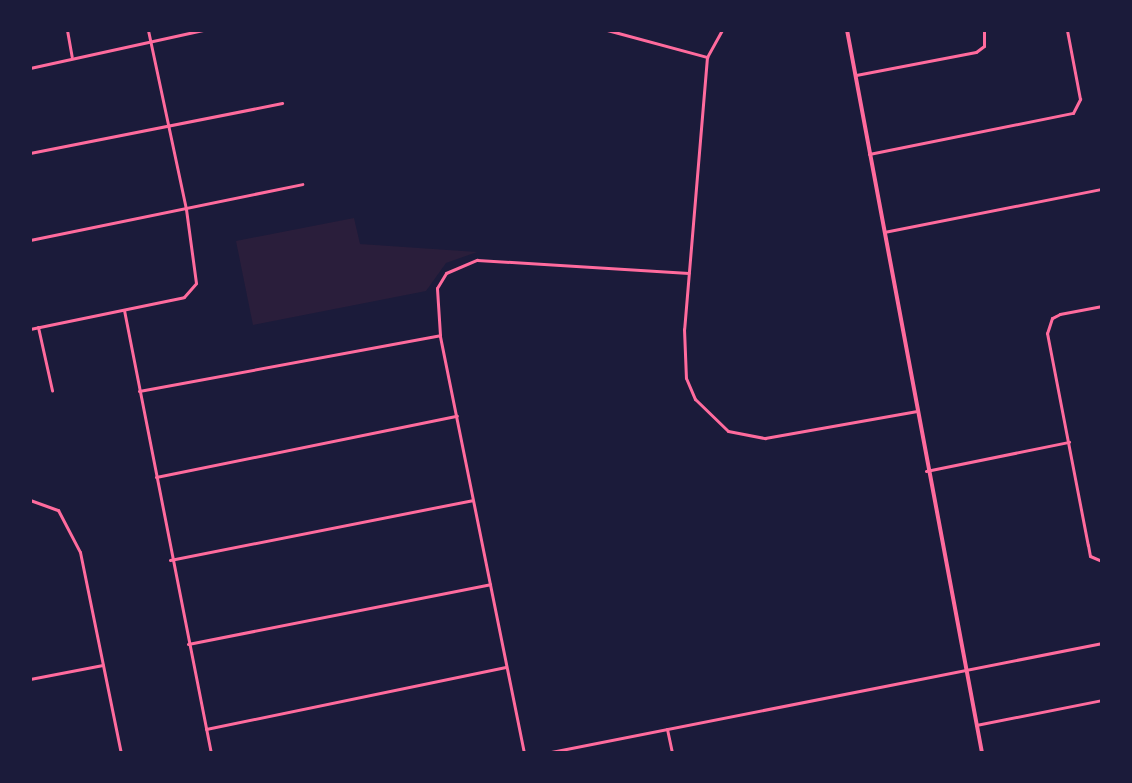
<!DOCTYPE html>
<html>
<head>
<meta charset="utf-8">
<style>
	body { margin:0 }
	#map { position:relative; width:1132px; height:783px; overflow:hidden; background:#1b1b3a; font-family:"Open Sans",sans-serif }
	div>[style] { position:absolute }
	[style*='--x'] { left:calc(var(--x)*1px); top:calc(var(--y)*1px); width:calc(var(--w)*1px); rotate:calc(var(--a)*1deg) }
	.green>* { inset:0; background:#2a1e3b }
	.minor>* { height:3px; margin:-1.5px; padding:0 1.5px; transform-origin:1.5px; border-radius:1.5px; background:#ff6b9d }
	.tertiary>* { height:3px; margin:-1.5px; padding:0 1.5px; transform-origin:1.5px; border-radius:1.5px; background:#ff6b9d }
	.secondary>* { height:4px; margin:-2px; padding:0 2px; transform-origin:2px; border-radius:2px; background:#ff6b9d }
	span { translate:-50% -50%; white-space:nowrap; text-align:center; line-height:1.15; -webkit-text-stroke:6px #1b1b3a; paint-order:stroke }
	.frame { position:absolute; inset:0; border:32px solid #1b1b3a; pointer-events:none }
</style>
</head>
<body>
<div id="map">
	<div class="green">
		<i style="clip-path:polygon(354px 218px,360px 244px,477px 252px,446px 263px,426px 291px,253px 325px,236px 241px)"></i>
	</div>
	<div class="minor">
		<i style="--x:67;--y:30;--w:27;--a:80"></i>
		<i style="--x:607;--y:30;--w:104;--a:15.1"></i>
		<i style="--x:722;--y:30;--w:31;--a:119"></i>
		<i style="--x:707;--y:57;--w:273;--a:94.8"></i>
		<i style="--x:684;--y:329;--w:49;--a:87.7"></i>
		<i style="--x:686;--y:378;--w:23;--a:67"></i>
		<i style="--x:695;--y:399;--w:46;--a:44.1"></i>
		<i style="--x:728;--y:431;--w:38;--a:11"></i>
		<i style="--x:765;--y:438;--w:153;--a:-10.1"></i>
		<i style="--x:30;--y:68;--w:177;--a:-12.4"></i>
		<i style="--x:856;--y:75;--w:122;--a:-10.9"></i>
		<i style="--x:976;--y:52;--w:10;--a:-37"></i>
		<i style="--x:984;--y:46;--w:16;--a:-90"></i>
		<i style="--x:30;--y:153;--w:257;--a:-11.2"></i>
		<i style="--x:869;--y:154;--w:208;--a:-11.4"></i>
		<i style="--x:1073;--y:113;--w:16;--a:-63"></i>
		<i style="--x:1080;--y:99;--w:70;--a:-100.7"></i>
		<i style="--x:884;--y:232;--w:222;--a:-11.2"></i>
		<i style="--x:30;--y:240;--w:278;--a:-11.6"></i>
		<i style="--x:1102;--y:306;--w:43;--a:169.2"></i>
		<i style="--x:1060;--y:314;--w:9;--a:153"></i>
		<i style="--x:1052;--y:318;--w:16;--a:108"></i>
		<i style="--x:1047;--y:333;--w:216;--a:79.1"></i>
		<i style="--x:1088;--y:545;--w:11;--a:80"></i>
		<i style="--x:1090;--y:556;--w:13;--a:23"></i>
		<i style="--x:124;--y:310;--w:451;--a:78.9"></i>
		<i style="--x:38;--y:327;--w:65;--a:77.5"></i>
		<i style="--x:30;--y:329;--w:157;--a:-11.7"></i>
		<i style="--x:184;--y:297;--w:18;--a:-49"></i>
		<i style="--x:196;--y:283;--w:75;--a:-97.7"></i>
		<i style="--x:186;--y:209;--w:183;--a:-102"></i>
		<i style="--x:139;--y:391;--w:306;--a:-10.5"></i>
		<i style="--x:926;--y:471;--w:146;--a:-11.5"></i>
		<i style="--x:156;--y:477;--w:307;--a:-11.5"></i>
		<i style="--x:30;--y:500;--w:30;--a:20"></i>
		<i style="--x:58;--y:510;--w:47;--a:62.4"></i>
		<i style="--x:80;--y:552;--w:205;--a:78.5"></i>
		<i style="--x:170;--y:560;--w:308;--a:-11.2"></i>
		<i style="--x:188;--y:644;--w:308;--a:-11.2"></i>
		<i style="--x:30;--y:679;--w:74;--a:-10.9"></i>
		<i style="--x:976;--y:725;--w:128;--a:-11.2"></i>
		<i style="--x:206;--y:729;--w:306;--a:-11.7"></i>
		<i style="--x:667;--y:729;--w:25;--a:78"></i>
		<i style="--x:524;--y:753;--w:426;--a:-101.4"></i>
		<i style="--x:440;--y:335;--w:47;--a:-93.7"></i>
		<i style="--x:437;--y:288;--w:17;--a:-59"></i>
		<i style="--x:446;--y:273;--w:34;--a:-23"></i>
		<i style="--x:477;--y:260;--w:212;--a:3.5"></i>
	</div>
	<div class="tertiary">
		<i style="--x:546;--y:753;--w:567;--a:-11.19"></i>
	</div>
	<div class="secondary">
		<i style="--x:847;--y:30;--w:735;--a:79.42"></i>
	</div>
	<div class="frame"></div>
</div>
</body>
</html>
